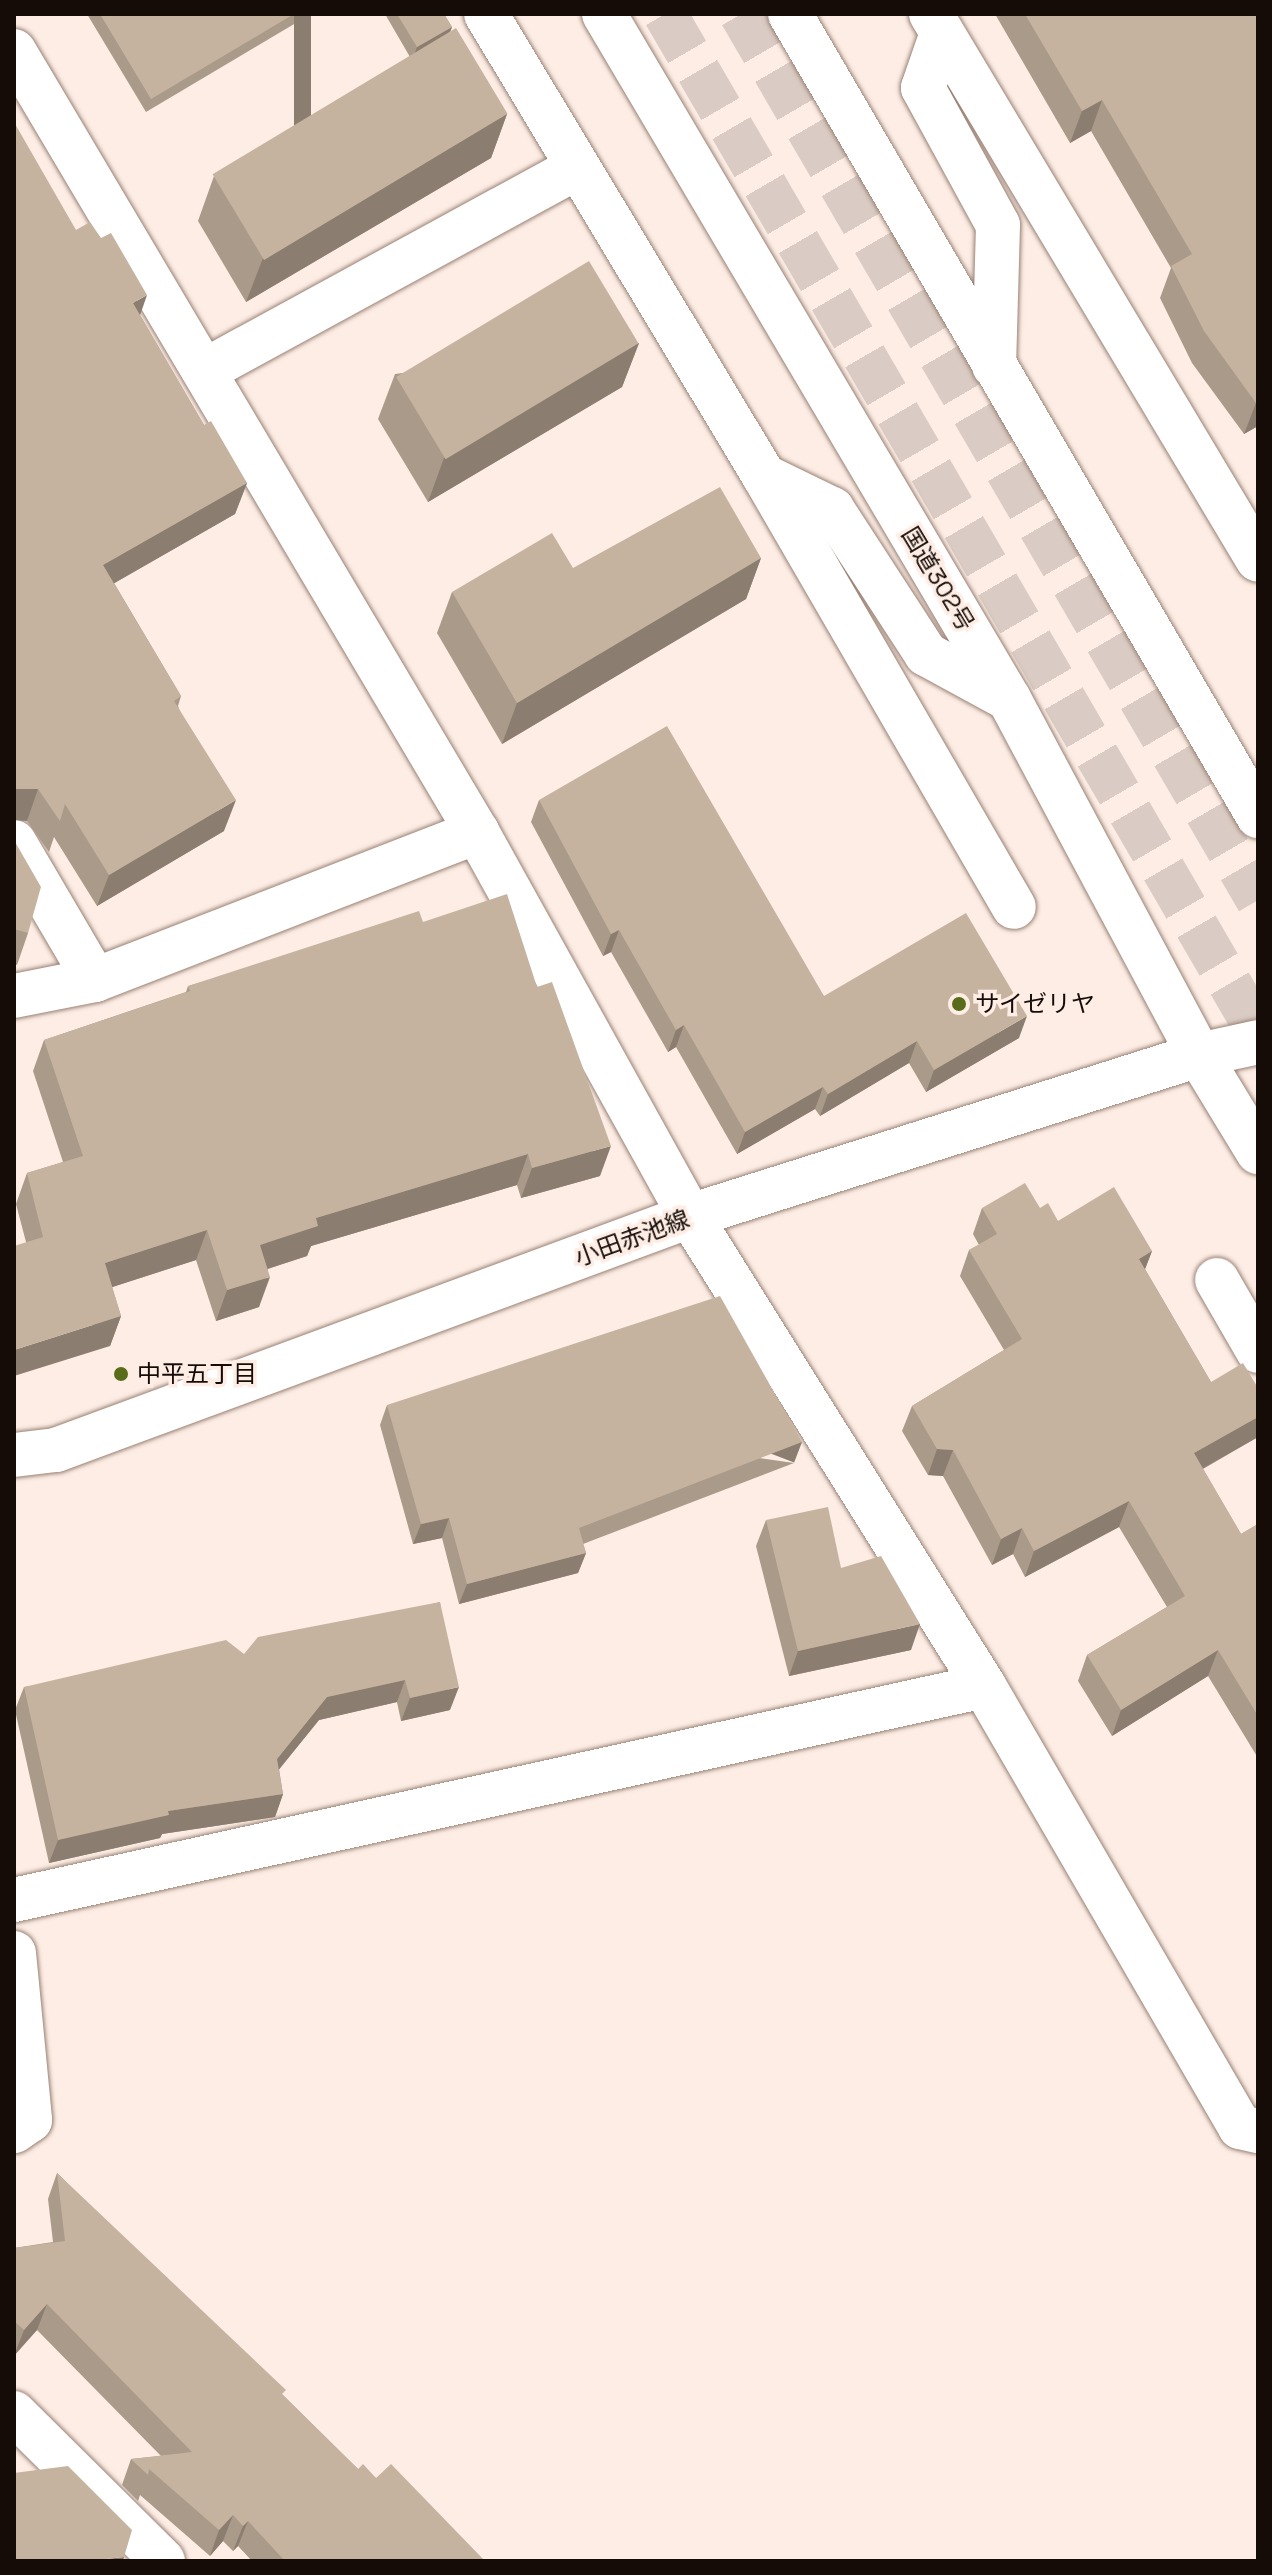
<!DOCTYPE html>
<html>
<head>
<meta charset="utf-8">
<style>
	body { margin:0 }
	#map { position:relative; width:1272px; height:2575px; overflow:hidden; background:#fdede5; font-family:"Space Grotesk","Noto Sans JP",sans-serif }
	div>[style] { position:absolute }
	[style*='--x'] { left:calc(var(--x)*1px); top:calc(var(--y)*1px); width:calc(var(--w)*1px); rotate:calc(var(--a)*1deg) }
	.highway-tunnel>* { height:44px; margin-top:-22px; transform-origin:0; background:repeating-linear-gradient(90deg,#dacbc4 0 44px,transparent 0 66px) }
	.roads { filter:drop-shadow(0 0 2px #998174) drop-shadow(0 0 2px #998174) }
	.minor>* { height:44px; margin:-22px; padding:0 22px; transform-origin:22px; border-radius:22px; background:#fff }
	.highway>* { height:44px; margin:-22px; padding:0 22px; transform-origin:22px; border-radius:22px; background:#fff }
	.wall>* { inset:0; background:#aa9a89 }
	.shaded-wall>* { inset:0; background:#8b7d6f; transform-origin:0 0 }
	.building>* { inset:0; background:#c6b39f; transform-origin:0 0 }
	.dots>* { width:22px; height:22px; translate:-50% -50%; box-sizing:border-box; border:4px solid #fdede5; border-radius:50% }
	span { translate:-50% -50%; white-space:nowrap; text-align:center; line-height:1.15; -webkit-text-stroke:7px #fdede5; paint-order:stroke }
	.street-label { font-size:24px; color:#150c08 }
	.poi-label { font-size:24px; color:#150c08 }
	.left { translate:0 -50%; text-align:left }
	.frame { position:absolute; inset:0; border:16px solid #150c08; pointer-events:none }
</style>
</head>
<body>
<div id="map">
	<div class="highway-tunnel">
		<i style="--x:665;--y:14;--w:1178;--a:59.78"></i>
		<i style="--x:741;--y:14;--w:1026;--a:59.74"></i>
	</div>
	<div class="roads">
		<div class="minor">
			<i style="--x:486;--y:14;--w:539;--a:58.96"></i>
			<i style="--x:764;--y:476;--w:498;--a:59.9"></i>
			<i style="--x:931;--y:14;--w:636;--a:59.08"></i>
			<i style="--x:942;--y:33;--w:58;--a:109.1"></i>
			<i style="--x:923;--y:88;--w:156;--a:61.3"></i>
			<i style="--x:998;--y:225;--w:141;--a:91.6"></i>
			<i style="--x:14;--y:51;--w:908;--a:59.34"></i>
			<i style="--x:477;--y:832;--w:439;--a:61"></i>
			<i style="--x:690;--y:1216;--w:554;--a:57.97"></i>
			<i style="--x:984;--y:1686;--w:510;--a:59.86"></i>
			<i style="--x:1240;--y:2127;--w:18;--a:13"></i>
			<i style="--x:204;--y:371;--w:424;--a:-28.6"></i>
			<i style="--x:764;--y:476;--w:76;--a:25.9"></i>
			<i style="--x:832;--y:509;--w:173;--a:57"></i>
			<i style="--x:926;--y:654;--w:94;--a:28.5"></i>
			<i style="--x:14;--y:842;--w:160;--a:59.6"></i>
			<i style="--x:14;--y:996;--w:83;--a:-11.2"></i>
			<i style="--x:95;--y:980;--w:410;--a:-21.2"></i>
			<i style="--x:1217;--y:1280;--w:82;--a:60"></i>
			<i style="--x:14;--y:1455;--w:42;--a:-6.8"></i>
			<i style="--x:56;--y:1450;--w:676;--a:-20.26"></i>
			<i style="--x:690;--y:1216;--w:534;--a:-17.55"></i>
			<i style="--x:1199;--y:1055;--w:60;--a:-12.4"></i>
			<i style="--x:14;--y:1900;--w:993;--a:-12.44"></i>
			<i style="--x:14;--y:1953;--w:168;--a:84.5"></i>
			<i style="--x:30;--y:2120;--w:19;--a:145"></i>
			<i style="--x:14;--y:2413;--w:210;--a:44.8"></i>
		</div>
		<div class="highway">
			<i style="--x:604;--y:14;--w:796;--a:59.41"></i>
			<i style="--x:1009;--y:699;--w:404;--a:61.9"></i>
			<i style="--x:1199;--y:1055;--w:114;--a:58.7"></i>
			<i style="--x:790;--y:14;--w:929;--a:59.73"></i>
		</div>
	</div>
	<div class="wall">
		<i style="clip-path:polygon(87px 14px,311px 14px,146px 112px)"></i>
		<i style="clip-path:polygon(385px 14px,444px 14px,452px 27px,450px 32px,507px 114px,491px 158px,246px 302px,198px 221px,214px 176px,410px 57px)"></i>
		<i style="clip-path:polygon(995px 14px,1258px 14px,1258px 426px,1244px 434px,1192px 363px,1160px 298px,1171px 268px,1091px 131px,1070px 143px)"></i>
		<i style="clip-path:polygon(76px 230px,140px 315px,204px 425px,247px 483px,235px 514px,114px 583px,181px 696px,178px 706px,224px 831px,97px 906px,54px 837px,49px 852px,27px 821px)"></i>
		<i style="clip-path:polygon(639px 343px,622px 387px,428px 502px,378px 419px,395px 374px)"></i>
		<i style="clip-path:polygon(761px 558px,746px 599px,502px 744px,437px 633px,452px 592px)"></i>
		<i style="clip-path:polygon(539px 800px,824px 996px,1019px 1038px,926px 1092px,909px 1063px,820px 1116px,815px 1109px,737px 1154px,676px 1047px,668px 1052px,611px 952px,603px 956px,531px 822px)"></i>
		<i style="clip-path:polygon(14px 840px,28px 933px,17px 965px,14px 964px)"></i>
		<i style="clip-path:polygon(423px 922px,537px 987px,600px 1176px,521px 1198px,517px 1185px,311px 1246px,307px 1256px,268px 1269px,259px 1307px,216px 1321px,196px 1260px,112px 1287px,121px 1316px,110px 1346px,26px 1242px,16px 1204px,27px 1173px,63px 1162px,33px 1071px,44px 1040px,186px 992px,188px 986px)"></i>
		<i style="clip-path:polygon(982px 1208px,1040px 1208px,1058px 1221px,1152px 1251px,1145px 1269px,1211px 1382px,1258px 1388px,1258px 1437px,1203px 1469px,1241px 1534px,1258px 1524px,1258px 1758px,1208px 1676px,1112px 1736px,1078px 1681px,1087px 1655px,1167px 1607px,1119px 1527px,1025px 1577px,1013px 1554px,992px 1565px,943px 1476px,928px 1475px,902px 1431px,912px 1406px,1004px 1350px,960px 1276px,969px 1250px,979px 1245px,973px 1234px)"></i>
		<i style="clip-path:polygon(387px 1405px,794px 1463px,583px 1544px,586px 1553px,578px 1573px,459px 1604px,442px 1538px,413px 1544px,380px 1425px)"></i>
		<i style="clip-path:polygon(766px 1520px,841px 1568px,911px 1650px,789px 1676px,756px 1546px)"></i>
		<i style="clip-path:polygon(440px 1602px,450px 1710px,401px 1721px,397px 1702px,319px 1720px,279px 1769px,283px 1794px,275px 1817px,162px 1834px,160px 1838px,49px 1863px,15px 1710px,24px 1687px,244px 1654px)"></i>
		<i style="clip-path:polygon(57px 2173px,358px 2469px,376px 2478px,485px 2561px,252px 2561px,238px 2546px,233px 2551px,223px 2541px,210px 2556px,140px 2495px,138px 2501px,122px 2485px,131px 2459px,161px 2456px,37px 2330px,14px 2355px,14px 2248px,53px 2242px,48px 2199px)"></i>
	</div>
	<div class="shaded-wall">
		<i style="left:294px;top:14px;width:17px;height:166px"></i>
		<i style="clip-path:polygon(452px 27px,447px 40px,412px 61px,417px 47px)"></i>
		<i style="clip-path:polygon(1102px 100px,1091px 131px,1070px 143px,1082px 111px)"></i>
		<i style="clip-path:polygon(507px 114px,491px 158px,246px 302px,263px 258px)"></i>
		<i style="clip-path:polygon(147px 295px,136px 327px,133px 303px)"></i>
		<i style="clip-path:polygon(639px 343px,622px 387px,428px 502px,444px 458px)"></i>
		<i style="clip-path:polygon(1258px 401px,1258px 426px,1244px 434px,1256px 403px)"></i>
		<i style="clip-path:polygon(247px 483px,235px 514px,92px 596px,103px 565px)"></i>
		<i style="clip-path:polygon(761px 558px,746px 599px,502px 744px,517px 703px)"></i>
		<i style="clip-path:polygon(14px 789px,38px 789px,27px 821px,14px 820px)"></i>
		<i style="clip-path:polygon(236px 800px,224px 831px,97px 906px,109px 875px)"></i>
		<i style="clip-path:polygon(619px 930px,611px 952px,603px 956px,611px 934px)"></i>
		<i style="clip-path:polygon(1027px 1016px,1019px 1038px,926px 1092px,934px 1070px)"></i>
		<i style="clip-path:polygon(684px 1025px,676px 1047px,668px 1052px,676px 1030px)"></i>
		<i style="clip-path:polygon(917px 1041px,909px 1063px,820px 1116px,828px 1094px)"></i>
		<i style="clip-path:polygon(823px 1087px,815px 1109px,737px 1154px,745px 1132px)"></i>
		<i style="clip-path:polygon(611px 1146px,600px 1176px,521px 1198px,532px 1168px)"></i>
		<i style="clip-path:polygon(528px 1154px,517px 1185px,311px 1246px,307px 1256px,248px 1275px,260px 1245px,316px 1218px)"></i>
		<i style="clip-path:polygon(207px 1230px,196px 1260px,94px 1293px,105px 1263px)"></i>
		<i style="clip-path:polygon(1152px 1251px,1142px 1277px,1139px 1259px)"></i>
		<i style="clip-path:polygon(270px 1277px,259px 1307px,216px 1321px,227px 1290px)"></i>
		<i style="clip-path:polygon(121px 1316px,110px 1346px,14px 1376px,14px 1350px)"></i>
		<i style="clip-path:polygon(1258px 1417px,1258px 1437px,1184px 1479px,1194px 1453px)"></i>
		<i style="left:802px;top:1442px;width:22px;height:239px;rotate:111deg"></i>
		<i style="clip-path:polygon(937px 1449px,953px 1450px,943px 1476px,928px 1475px)"></i>
		<i style="clip-path:polygon(1129px 1501px,1119px 1527px,1025px 1577px,1034px 1551px)"></i>
		<i style="clip-path:polygon(449px 1518px,442px 1538px,413px 1544px,421px 1524px)"></i>
		<i style="clip-path:polygon(1022px 1528px,1013px 1554px,992px 1565px,1001px 1539px)"></i>
		<i style="clip-path:polygon(586px 1553px,578px 1573px,459px 1604px,467px 1584px)"></i>
		<i style="clip-path:polygon(920px 1624px,911px 1650px,789px 1676px,798px 1651px)"></i>
		<i style="clip-path:polygon(1218px 1650px,1208px 1676px,1112px 1736px,1121px 1710px)"></i>
		<i style="clip-path:polygon(405px 1680px,397px 1702px,319px 1720px,269px 1782px,277px 1759px,327px 1697px)"></i>
		<i style="clip-path:polygon(459px 1687px,450px 1710px,401px 1721px,410px 1698px)"></i>
		<i style="clip-path:polygon(283px 1794px,275px 1817px,162px 1834px,160px 1838px,49px 1863px,58px 1840px,168px 1811px)"></i>
		<i style="clip-path:polygon(47px 2304px,37px 2330px,14px 2356px,24px 2330px)"></i>
		<i style="clip-path:polygon(233px 2515px,223px 2541px,210px 2556px,219px 2530px)"></i>
		<i style="clip-path:polygon(248px 2521px,238px 2546px,233px 2551px,243px 2526px)"></i>
		<i style="clip-path:polygon(124px 2557px,123px 2561px,88px 2561px)"></i>
	</div>
	<div class="building">
		<i style="clip-path:polygon(100px 14px,294px 14px,151px 99px)"></i>
		<i style="clip-path:polygon(397px 14px,444px 14px,452px 27px,417px 47px)"></i>
		<i style="clip-path:polygon(1025px 14px,1258px 14px,1258px 401px,1256px 403px,1204px 331px,1171px 266px,1192px 254px,1102px 100px,1082px 111px)"></i>
		<i style="left:456px;top:28px;width:100px;height:284px;rotate:59deg"></i>
		<i style="clip-path:polygon(14px 122px,76px 230px,90px 222px,101px 238px,111px 233px,147px 295px,133px 303px,204px 425px,211px 421px,247px 483px,103px 565px,181px 696px,174px 701px,236px 800px,109px 875px,65px 804px,60px 821px,38px 789px,14px 789px)"></i>
		<i style="left:589px;top:261px;width:96px;height:225px;rotate:59deg"></i>
		<i style="clip-path:polygon(720px 487px,761px 558px,517px 703px,452px 592px,552px 533px,573px 568px)"></i>
		<i style="clip-path:polygon(667px 726px,824px 996px,966px 913px,1027px 1016px,934px 1070px,917px 1041px,828px 1094px,823px 1087px,745px 1132px,684px 1025px,676px 1030px,619px 930px,611px 934px,539px 800px)"></i>
		<i style="clip-path:polygon(14px 840px,41px 887px,28px 933px,14px 929px)"></i>
		<i style="clip-path:polygon(507px 894px,537px 987px,552px 982px,611px 1146px,532px 1168px,528px 1154px,316px 1218px,318px 1226px,260px 1245px,270px 1277px,227px 1290px,207px 1230px,105px 1263px,121px 1316px,14px 1350px,14px 1246px,43px 1237px,27px 1173px,83px 1156px,44px 1040px,190px 991px,188px 986px,419px 911px,423px 922px)"></i>
		<i style="clip-path:polygon(1025px 1183px,1040px 1208px,1048px 1203px,1058px 1221px,1114px 1187px,1152px 1251px,1139px 1259px,1211px 1382px,1243px 1363px,1258px 1388px,1258px 1417px,1194px 1453px,1241px 1534px,1258px 1524px,1258px 1716px,1218px 1650px,1121px 1710px,1087px 1655px,1185px 1596px,1129px 1501px,1034px 1551px,1022px 1528px,1001px 1539px,953px 1450px,937px 1449px,912px 1406px,1022px 1339px,969px 1250px,997px 1234px,982px 1208px)"></i>
		<i style="clip-path:polygon(720px 1296px,802px 1442px,579px 1528px,586px 1553px,467px 1584px,449px 1518px,421px 1524px,387px 1405px)"></i>
		<i style="clip-path:polygon(828px 1507px,841px 1568px,881px 1556px,920px 1624px,798px 1651px,766px 1520px)"></i>
		<i style="clip-path:polygon(440px 1602px,459px 1687px,410px 1698px,405px 1680px,327px 1697px,277px 1759px,283px 1794px,168px 1811px,169px 1815px,58px 1840px,24px 1687px,226px 1640px,244px 1654px,258px 1637px)"></i>
		<i style="clip-path:polygon(57px 2173px,286px 2390px,282px 2394px,358px 2469px,363px 2464px,376px 2478px,391px 2464px,485px 2561px,285px 2561px,248px 2521px,243px 2526px,233px 2515px,219px 2530px,149px 2469px,148px 2475px,131px 2459px,192px 2452px,47px 2304px,24px 2330px,14px 2321px,14px 2248px,65px 2241px)"></i>
		<i style="clip-path:polygon(68px 2466px,132px 2530px,124px 2557px,88px 2561px,14px 2561px,14px 2473px)"></i>
	</div>
	<div class="dots">
		<i style="left:959px;top:1004px;background:#596c19"></i>
		<i style="left:121px;top:1374px;background:#596c19"></i>
	</div>
	<div class="street-label">
		<span style="left:938px;top:579px;rotate:59deg">国道302号</span>
		<span style="left:632px;top:1238px;rotate:-20deg">小田赤池線</span>
	</div>
	<div class="poi-label">
		<span class="left" style="left:975px;top:1004px">サイゼリヤ</span>
		<span class="left" style="left:137px;top:1374px">中平五丁目</span>
	</div>
	<div class="frame"></div>
</div>
</body>
</html>
